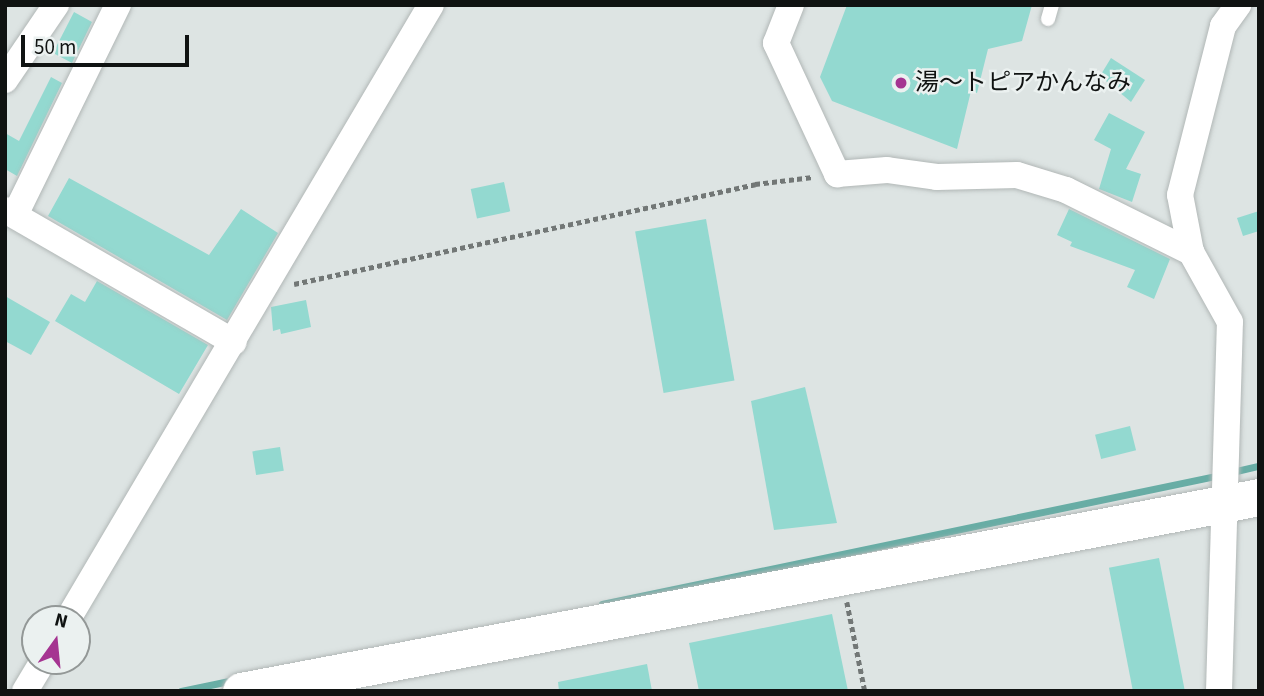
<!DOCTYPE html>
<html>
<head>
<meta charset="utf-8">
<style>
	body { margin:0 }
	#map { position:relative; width:1264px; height:696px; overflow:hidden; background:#dde4e3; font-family:"Source Sans 3","Noto Sans JP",sans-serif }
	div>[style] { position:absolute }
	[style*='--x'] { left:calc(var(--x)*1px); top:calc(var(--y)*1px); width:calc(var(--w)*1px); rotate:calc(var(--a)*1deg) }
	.stream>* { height:7px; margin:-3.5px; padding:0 3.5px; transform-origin:3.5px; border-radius:3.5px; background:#68ada5 }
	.building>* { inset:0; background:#93d9d0; transform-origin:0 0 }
	.path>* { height:4.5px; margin-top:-2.25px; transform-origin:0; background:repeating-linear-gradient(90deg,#727776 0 5px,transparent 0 8.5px) }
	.roads { filter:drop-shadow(0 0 2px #b1b7b6) drop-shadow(0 0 2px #b1b7b6) }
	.lane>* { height:14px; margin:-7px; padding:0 7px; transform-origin:7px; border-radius:7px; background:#fff }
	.street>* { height:26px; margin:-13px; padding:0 13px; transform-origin:13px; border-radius:13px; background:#fff }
	.secondary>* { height:37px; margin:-18.5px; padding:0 18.5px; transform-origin:18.5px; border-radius:18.5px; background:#fff }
	.dots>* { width:19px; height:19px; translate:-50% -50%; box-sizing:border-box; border:4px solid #ebf1f0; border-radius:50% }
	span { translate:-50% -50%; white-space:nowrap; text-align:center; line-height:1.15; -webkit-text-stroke:5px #ebf1f0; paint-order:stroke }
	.poi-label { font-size:24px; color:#101312 }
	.left { translate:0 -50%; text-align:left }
	.frame { position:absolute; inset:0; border:7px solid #101312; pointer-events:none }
	.north { position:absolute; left:21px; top:605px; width:70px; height:70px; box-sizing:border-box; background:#ebf1f0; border:2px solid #939897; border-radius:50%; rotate:15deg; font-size:19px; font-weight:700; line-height:28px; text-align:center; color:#101312 }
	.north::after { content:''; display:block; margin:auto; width:24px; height:32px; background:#a53491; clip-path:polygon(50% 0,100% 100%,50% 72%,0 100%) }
	.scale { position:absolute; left:21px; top:35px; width:168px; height:32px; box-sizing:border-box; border:4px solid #101312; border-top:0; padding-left:9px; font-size:21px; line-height:24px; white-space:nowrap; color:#101312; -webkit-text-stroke:5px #ebf1f0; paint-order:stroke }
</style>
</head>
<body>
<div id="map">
	<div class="stream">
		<i style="--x:1232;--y:472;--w:28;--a:-13"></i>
		<i style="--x:602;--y:604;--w:631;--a:-11.79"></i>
		<i style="--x:181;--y:691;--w:54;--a:-11.7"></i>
	</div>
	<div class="building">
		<i style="clip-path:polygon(847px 5px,1032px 5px,1022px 41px,988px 49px,977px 93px,971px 91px,957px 149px,832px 101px,820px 77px)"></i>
		<i style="clip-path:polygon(74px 12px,92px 22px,72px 63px,55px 54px,55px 49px)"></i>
		<i style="clip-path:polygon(1111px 58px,1145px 80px,1131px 102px,1100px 76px)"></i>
		<i style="clip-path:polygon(51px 77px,62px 83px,17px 176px,5px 169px,5px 133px,19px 141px)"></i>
		<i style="clip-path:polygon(1109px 113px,1145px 132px,1126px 169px,1141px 174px,1132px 202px,1099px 189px,1111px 149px,1094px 140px)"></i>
		<i style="clip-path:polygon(69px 178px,209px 255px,241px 209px,278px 233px,227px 320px,48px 216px)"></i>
		<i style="left:504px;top:182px;width:30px;height:34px;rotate:78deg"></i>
		<i style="clip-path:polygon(1069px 209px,1170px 259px,1154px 299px,1127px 287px,1135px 270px,1070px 246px,1072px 242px,1057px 235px)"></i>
		<i style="clip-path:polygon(1259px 211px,1259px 231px,1243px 236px,1237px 218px)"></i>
		<i style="left:706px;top:219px;width:164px;height:72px;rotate:80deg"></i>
		<i style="clip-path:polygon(97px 281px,208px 345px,179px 394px,55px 321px,71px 294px,85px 302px)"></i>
		<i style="clip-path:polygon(5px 296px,50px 322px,31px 355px,5px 341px)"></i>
		<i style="clip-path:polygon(306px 300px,311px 327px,281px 334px,280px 329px,273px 331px,271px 307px)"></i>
		<i style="clip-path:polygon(805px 387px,837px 523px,774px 530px,751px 401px)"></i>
		<i style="left:1130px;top:426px;width:25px;height:36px;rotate:76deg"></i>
		<i style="left:280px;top:447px;width:24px;height:28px;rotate:81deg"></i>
		<i style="left:1159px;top:558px;width:136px;height:51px;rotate:79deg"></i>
		<i style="clip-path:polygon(832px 614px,848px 691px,699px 691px,689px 643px)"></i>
		<i style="clip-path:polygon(647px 664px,652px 691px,559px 691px,558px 682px)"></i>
	</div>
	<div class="path">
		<i style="--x:294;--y:284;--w:472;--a:-12.2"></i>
		<i style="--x:755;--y:184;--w:58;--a:-6.9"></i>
		<i style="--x:847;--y:602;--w:91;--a:78.6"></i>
	</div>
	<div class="roads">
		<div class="lane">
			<i style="--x:1048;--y:19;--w:15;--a:-74"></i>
		</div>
		<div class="street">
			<i style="--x:791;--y:5;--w:41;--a:111.5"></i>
			<i style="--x:776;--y:43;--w:145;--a:65"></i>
			<i style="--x:837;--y:174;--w:50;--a:-4.6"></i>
			<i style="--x:887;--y:170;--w:50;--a:8"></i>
			<i style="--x:937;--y:177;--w:80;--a:-1.4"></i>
			<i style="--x:1017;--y:175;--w:51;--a:17"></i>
			<i style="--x:1066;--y:190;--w:140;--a:26.4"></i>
			<i style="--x:5;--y:80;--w:91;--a:-55.8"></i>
			<i style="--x:5;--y:210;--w:264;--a:30"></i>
			<i style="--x:15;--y:215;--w:234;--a:-63.9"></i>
			<i style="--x:68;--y:619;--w:713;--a:-59.41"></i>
			<i style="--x:25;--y:691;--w:35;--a:-59"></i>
			<i style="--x:1219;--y:691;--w:369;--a:-88.3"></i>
			<i style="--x:1230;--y:322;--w:80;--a:-119.1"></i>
			<i style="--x:1191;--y:252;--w:58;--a:-100.9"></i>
			<i style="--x:1180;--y:195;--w:174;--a:-75.7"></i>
			<i style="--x:1223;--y:26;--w:26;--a:-54"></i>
		</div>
		<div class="secondary">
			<i style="--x:241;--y:691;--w:1036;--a:-10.79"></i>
		</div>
	</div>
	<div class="dots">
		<i style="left:901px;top:83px;background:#a53491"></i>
	</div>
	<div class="poi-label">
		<span class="left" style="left:915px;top:83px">湯～トピアかんなみ</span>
	</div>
	<div class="frame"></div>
	<div class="north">N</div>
	<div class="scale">50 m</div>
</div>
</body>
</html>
